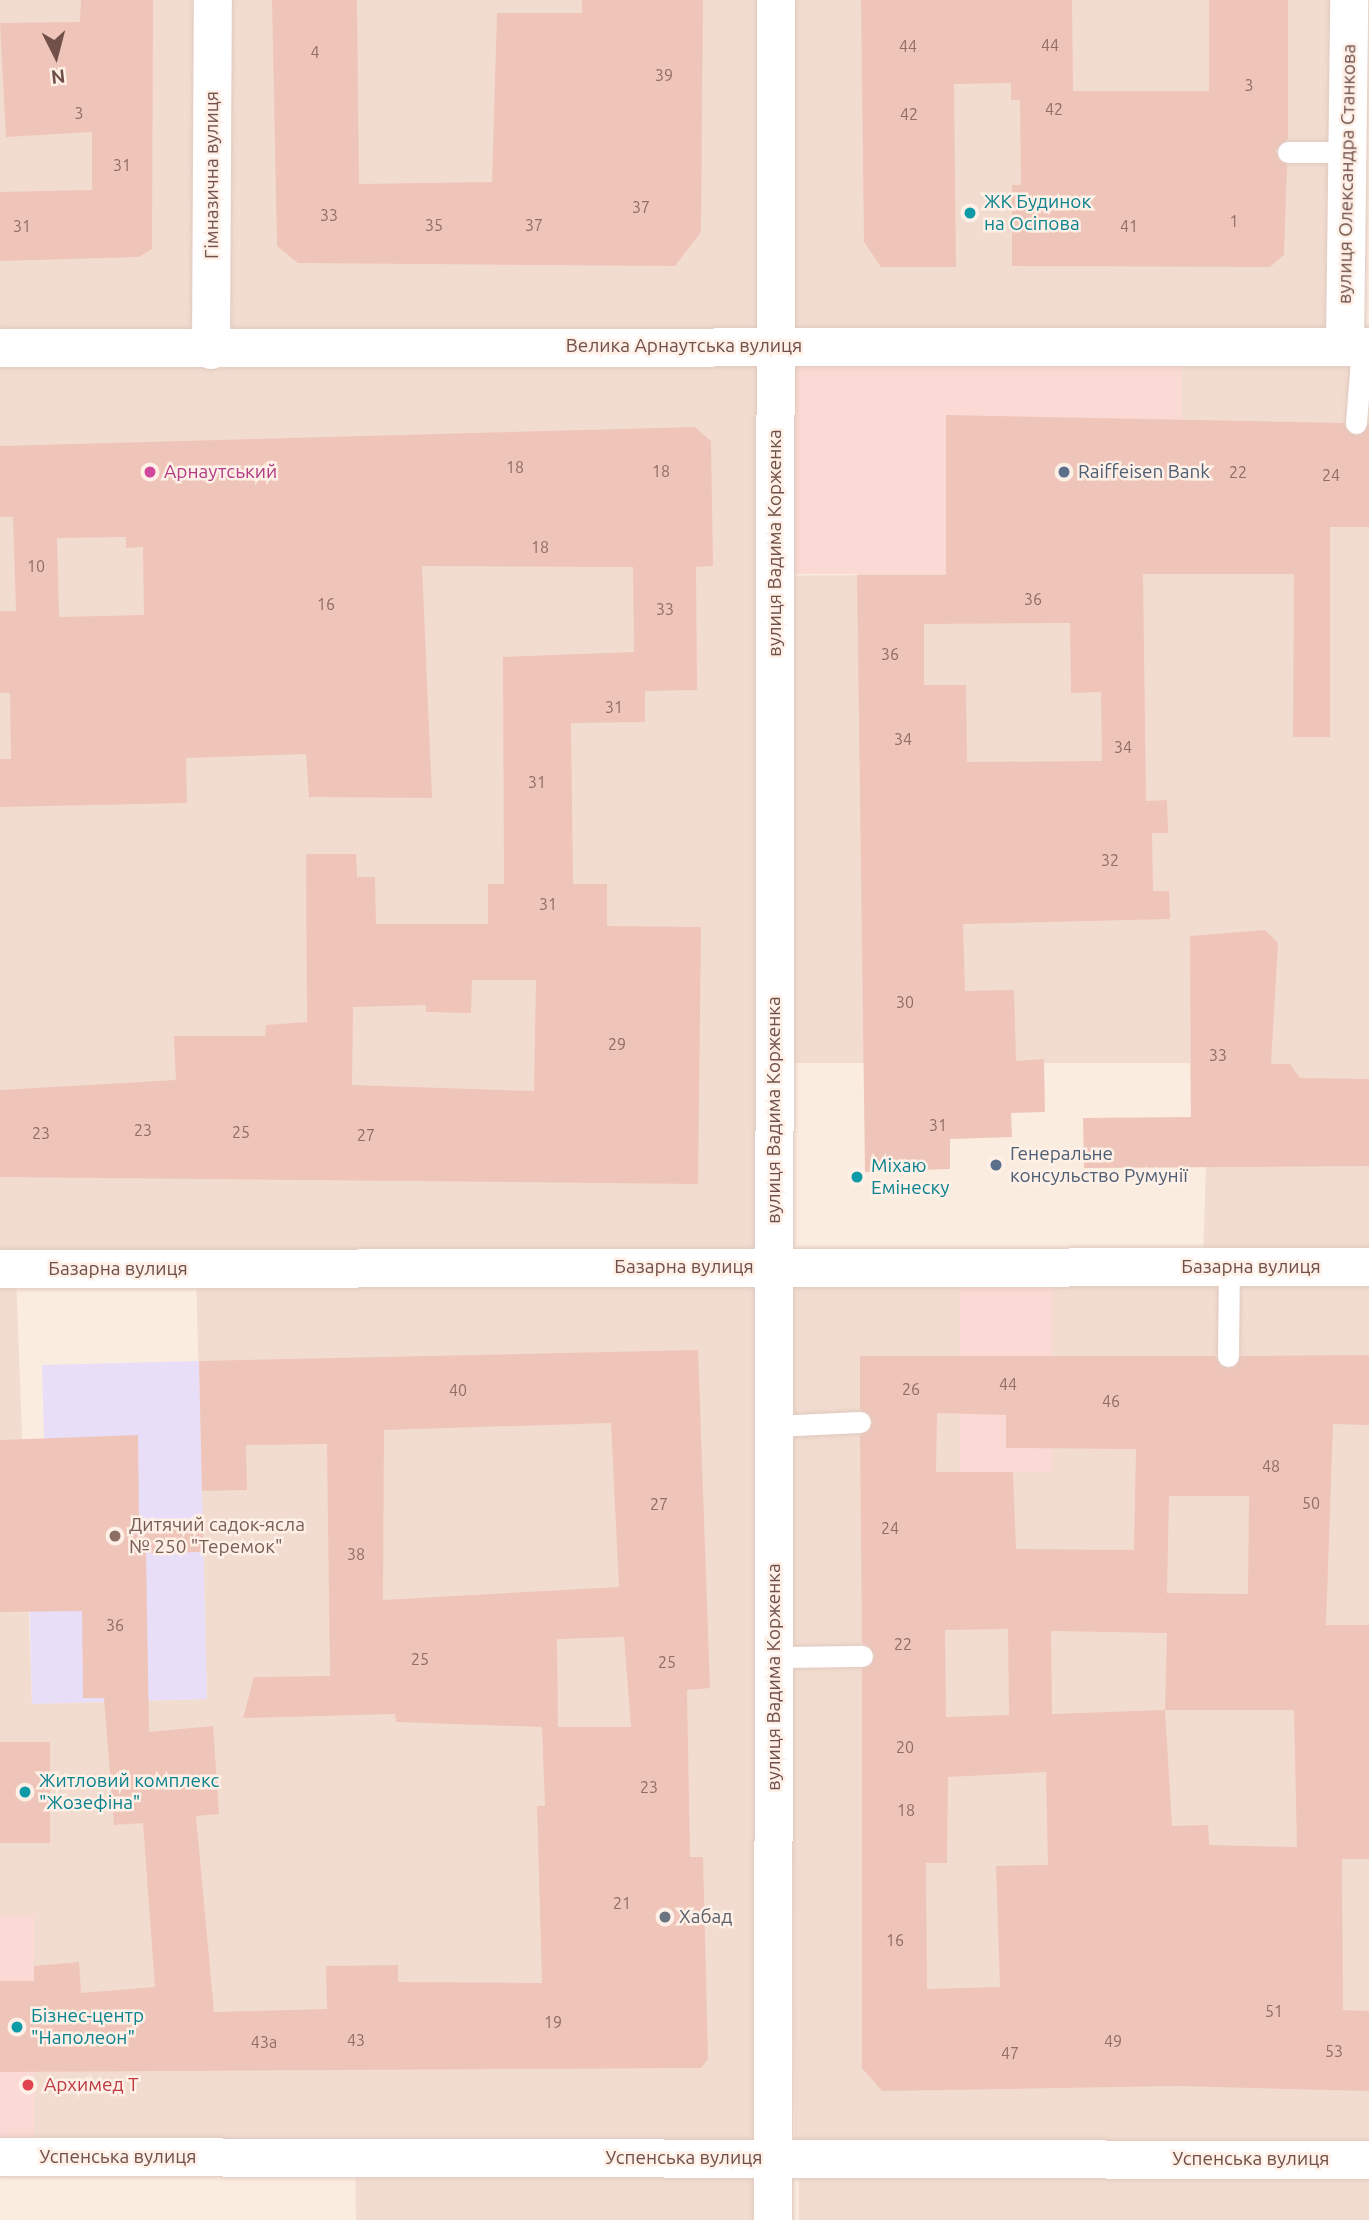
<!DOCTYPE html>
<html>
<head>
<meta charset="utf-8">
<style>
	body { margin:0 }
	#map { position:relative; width:1369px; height:2220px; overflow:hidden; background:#fbece0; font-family:Ubuntu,sans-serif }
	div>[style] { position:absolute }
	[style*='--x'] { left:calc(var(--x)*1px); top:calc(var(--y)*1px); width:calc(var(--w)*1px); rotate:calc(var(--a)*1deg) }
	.residential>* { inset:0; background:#f2dccf; transform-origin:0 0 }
	.commercial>* { inset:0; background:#fbd9d4; transform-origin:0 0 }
	.education>* { inset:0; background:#e9def7 }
	.building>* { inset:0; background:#efc5b9; transform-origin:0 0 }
	.roads { filter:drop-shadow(0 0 2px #e1c9c0) drop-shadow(0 0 2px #e1c9c0) }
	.service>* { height:21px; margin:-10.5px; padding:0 10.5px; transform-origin:10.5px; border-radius:10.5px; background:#fff }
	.minor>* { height:38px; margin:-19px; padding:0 19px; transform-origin:19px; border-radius:19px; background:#fff }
	.tertiary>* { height:38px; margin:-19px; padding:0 19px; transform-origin:19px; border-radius:19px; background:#fff }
	.secondary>* { height:38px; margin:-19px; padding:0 19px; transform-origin:19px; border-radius:19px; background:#fff }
	.dots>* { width:19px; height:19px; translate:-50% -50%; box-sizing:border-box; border:4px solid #fef0e6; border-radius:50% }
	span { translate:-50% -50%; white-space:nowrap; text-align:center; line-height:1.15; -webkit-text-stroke:5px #fef0e6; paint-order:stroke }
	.number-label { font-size:16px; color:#906d65 }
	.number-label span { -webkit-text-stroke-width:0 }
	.street-label { font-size:19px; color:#715049 }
	.culture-label { font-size:19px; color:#0d838f }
	.left { translate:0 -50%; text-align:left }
	.hotel-label { font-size:19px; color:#b23c85 }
	.service-label { font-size:19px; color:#4e5e75 }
	.education-label { font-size:19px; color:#785e54 }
	.worship-label { font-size:19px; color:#5b616d }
	.health-label { font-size:19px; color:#be3a42 }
	.north { position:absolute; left:21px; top:21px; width:70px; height:70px; -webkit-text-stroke:5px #fef0e6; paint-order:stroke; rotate:174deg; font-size:19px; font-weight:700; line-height:28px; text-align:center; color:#715049 }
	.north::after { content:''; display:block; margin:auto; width:24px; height:32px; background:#715049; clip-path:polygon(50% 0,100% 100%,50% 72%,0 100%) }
</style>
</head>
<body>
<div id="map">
	<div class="residential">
		<i style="left:0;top:0;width:204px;height:343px"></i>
		<i style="left:222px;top:0;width:536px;height:344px"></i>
		<i style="left:776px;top:0;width:565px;height:342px"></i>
		<i style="left:0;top:347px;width:757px;height:919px"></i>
		<i style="clip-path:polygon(1182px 348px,1369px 348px,1369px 1262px,1203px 1262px,1206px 1164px,1191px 1122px,1190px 1063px,782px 1063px,765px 576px,857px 575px)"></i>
		<i style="clip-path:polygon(788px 1269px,960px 1274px,963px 1472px,1052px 1472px,1052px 1270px,1369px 1273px,1369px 2152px,795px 2153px)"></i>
		<i style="clip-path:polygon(196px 1271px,777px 1271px,787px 2151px,33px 2151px,34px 1915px,0 1915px,0 1273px,16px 1273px,32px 1704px,207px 1699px)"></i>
		<i style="left:1369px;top:2160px;width:60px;height:570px;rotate:90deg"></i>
		<i style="clip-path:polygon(355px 2161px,772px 2174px,774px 2220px,356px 2220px)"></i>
	</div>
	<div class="commercial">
		<i style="left:1182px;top:348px;width:226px;height:417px;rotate:90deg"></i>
		<i style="left:1052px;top:1270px;width:202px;height:92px;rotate:90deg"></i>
		<i style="left:0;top:1915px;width:34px;height:236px"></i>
	</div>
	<div class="education">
		<i style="clip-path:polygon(199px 1361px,207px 1699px,32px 1704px,25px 1439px,44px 1439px,42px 1365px)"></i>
	</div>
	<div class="building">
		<i style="clip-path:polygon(81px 0,153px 0,152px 249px,139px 257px,0 261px,0 192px,92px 190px,92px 132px,6px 137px,0 23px,80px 22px)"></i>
		<i style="clip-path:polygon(272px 0,357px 0,359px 184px,492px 182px,497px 13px,582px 13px,582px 0,703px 0,701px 232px,675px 266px,298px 263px,277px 246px)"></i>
		<i style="clip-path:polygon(861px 0,1072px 0,1073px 91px,1209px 91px,1209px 0,1288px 0,1288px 139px,1275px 151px,1287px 165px,1284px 255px,1270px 267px,1012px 266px,1012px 185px,1021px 185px,1020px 100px,1011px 100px,1011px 83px,954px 84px,956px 267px,881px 267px,864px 242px)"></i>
		<i style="clip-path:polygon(evenodd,946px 415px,1343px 423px,1356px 436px,1369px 424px,1369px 527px,1330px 527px,1330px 737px,1293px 737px,1294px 574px,1143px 574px,1146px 801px,1167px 800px,1168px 833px,1152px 833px,1153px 891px,1169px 891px,1170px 919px,963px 924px,965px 991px,1014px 990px,1016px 1061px,1044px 1059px,1045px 1112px,1011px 1113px,1012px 1137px,950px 1139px,950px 1169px,865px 1172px,857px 575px,946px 575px,946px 415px,1070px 623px,1071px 693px,1101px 692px,1102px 761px,967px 762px,966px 685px,924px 685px,924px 624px,1070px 623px)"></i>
		<i style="clip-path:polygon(evenodd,695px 427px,711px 441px,713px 566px,696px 567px,697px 690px,645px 691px,645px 722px,571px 723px,573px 884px,607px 884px,607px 926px,701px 927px,698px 1184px,0 1177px,0 1090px,176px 1080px,174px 1036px,265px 1036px,266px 1025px,307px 1022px,306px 854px,356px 854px,357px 877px,375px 877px,376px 924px,488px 924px,488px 884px,504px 884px,503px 657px,634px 652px,633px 567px,422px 566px,432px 798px,309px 797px,306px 754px,186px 758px,187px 803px,0 807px,0 759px,11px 759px,10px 693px,0 693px,0 611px,16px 611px,13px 517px,0 517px,0 446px,695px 427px,126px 537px,126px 548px,143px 547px,144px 615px,59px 617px,57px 538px,126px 537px,695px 427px,472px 980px,536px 980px,534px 1091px,352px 1085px,353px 1007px,426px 1005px,426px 1012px,471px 1013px,472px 980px)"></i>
		<i style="clip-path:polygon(1265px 930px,1278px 943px,1271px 1064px,1290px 1064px,1300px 1078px,1369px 1079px,1369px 1166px,1084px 1168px,1083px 1118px,1191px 1117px,1190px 936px)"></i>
		<i style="clip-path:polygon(evenodd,698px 1350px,710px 1688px,687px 1690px,690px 1857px,703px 1857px,708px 2059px,701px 2068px,0 2072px,0 1981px,34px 1981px,34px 1966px,79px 1962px,81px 1993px,155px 1987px,143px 1823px,114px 1825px,104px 1698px,83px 1698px,82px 1611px,0 1612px,0 1440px,138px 1435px,139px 1521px,203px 1520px,203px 1552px,146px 1553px,149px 1732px,213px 1726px,219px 1814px,196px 1816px,214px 2012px,327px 2009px,326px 1966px,398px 1965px,398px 1982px,542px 1983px,537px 1806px,545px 1806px,542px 1727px,396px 1722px,395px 1714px,243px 1718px,254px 1677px,330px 1676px,327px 1444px,246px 1445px,247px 1490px,202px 1491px,199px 1361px,698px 1350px,611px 1423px,619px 1587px,383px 1600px,384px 1430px,611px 1423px,698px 1350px,624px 1637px,631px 1727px,558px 1727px,557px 1639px,624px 1637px)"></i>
		<i style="clip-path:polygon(evenodd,1369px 1355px,1369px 1425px,1333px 1424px,1326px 1625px,1369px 1625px,1369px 1859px,1342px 1859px,1343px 2010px,1369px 2011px,1369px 2091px,1178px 2086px,882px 2091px,862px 2068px,862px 1669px,875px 1655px,862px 1643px,860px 1435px,873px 1422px,860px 1409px,860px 1356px,1215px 1356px,1229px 1369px,1241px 1356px,1369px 1355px,937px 1413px,1006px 1415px,1006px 1448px,1136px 1449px,1134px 1550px,1016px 1549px,1013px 1472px,936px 1472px,937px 1413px,1369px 1355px,1169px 1496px,1249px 1496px,1248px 1594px,1167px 1593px,1169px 1496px,1369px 1355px,1008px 1629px,1009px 1715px,946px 1717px,945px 1630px,1008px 1629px,1369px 1355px,1051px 1631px,1167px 1633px,1165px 1710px,1052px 1714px,1051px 1631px,1369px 1355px,1165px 1710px,1294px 1710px,1297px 1847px,1209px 1845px,1208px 1825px,1172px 1826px,1165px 1710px,1369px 1355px,1046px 1772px,1048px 1865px,996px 1866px,1000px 1987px,927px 1989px,926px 1863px,947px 1863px,948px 1777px,1046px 1772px)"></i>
		<i style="left:0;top:1742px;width:50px;height:101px"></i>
	</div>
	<div class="roads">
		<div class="service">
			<i style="--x:1288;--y:152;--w:59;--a:0"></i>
			<i style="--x:1356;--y:423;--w:76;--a:-85.5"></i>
			<i style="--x:1228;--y:1356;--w:89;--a:-89.4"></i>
			<i style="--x:774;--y:1426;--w:86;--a:-2.7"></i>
			<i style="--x:774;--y:1657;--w:88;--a:-0.7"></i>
		</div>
		<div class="minor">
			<i style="--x:211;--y:350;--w:350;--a:-89.7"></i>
			<i style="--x:0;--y:1269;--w:1369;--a:-0.08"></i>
		</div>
		<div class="tertiary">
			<i style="--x:1345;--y:347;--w:347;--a:-89.3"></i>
			<i style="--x:0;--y:2157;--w:1369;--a:0.13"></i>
		</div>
		<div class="secondary">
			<i style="--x:0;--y:348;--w:1369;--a:-0.04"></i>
			<i style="--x:773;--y:2220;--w:2220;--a:-89.92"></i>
		</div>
	</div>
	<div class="dots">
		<i style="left:970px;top:213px;background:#0f9aa8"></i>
		<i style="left:150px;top:472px;background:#d1479c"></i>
		<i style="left:1064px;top:472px;background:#5c6f8a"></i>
		<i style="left:996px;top:1165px;background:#5c6f8a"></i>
		<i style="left:857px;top:1177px;background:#0f9aa8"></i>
		<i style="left:115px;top:1536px;background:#8d6e63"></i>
		<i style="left:25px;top:1792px;background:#0f9aa8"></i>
		<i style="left:665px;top:1917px;background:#6b7280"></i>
		<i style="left:17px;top:2027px;background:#0f9aa8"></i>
		<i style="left:28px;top:2085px;background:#e0444e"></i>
	</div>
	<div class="number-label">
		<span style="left:1050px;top:45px">44</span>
		<span style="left:908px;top:46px">44</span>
		<span style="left:315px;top:52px">4</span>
		<span style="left:664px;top:75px">39</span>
		<span style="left:1249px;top:85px">3</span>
		<span style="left:1054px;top:109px">42</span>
		<span style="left:79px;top:113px">3</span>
		<span style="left:909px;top:114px">42</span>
		<span style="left:122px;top:165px">31</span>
		<span style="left:641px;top:207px">37</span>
		<span style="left:329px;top:215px">33</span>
		<span style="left:1234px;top:221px">1</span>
		<span style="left:434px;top:225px">35</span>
		<span style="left:534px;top:225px">37</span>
		<span style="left:22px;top:226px">31</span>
		<span style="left:1129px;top:226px">41</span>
		<span style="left:515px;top:467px">18</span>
		<span style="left:661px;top:471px">18</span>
		<span style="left:1238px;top:472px">22</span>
		<span style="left:1331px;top:475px">24</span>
		<span style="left:540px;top:547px">18</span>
		<span style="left:36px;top:566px">10</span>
		<span style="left:1033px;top:599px">36</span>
		<span style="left:326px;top:604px">16</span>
		<span style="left:665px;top:609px">33</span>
		<span style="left:890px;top:654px">36</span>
		<span style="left:614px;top:707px">31</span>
		<span style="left:903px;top:739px">34</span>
		<span style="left:1123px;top:747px">34</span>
		<span style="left:537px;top:782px">31</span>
		<span style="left:1110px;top:860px">32</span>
		<span style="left:548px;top:904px">31</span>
		<span style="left:905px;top:1002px">30</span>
		<span style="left:617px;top:1044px">29</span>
		<span style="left:1218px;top:1055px">33</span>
		<span style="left:938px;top:1125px">31</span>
		<span style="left:143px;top:1130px">23</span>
		<span style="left:241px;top:1132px">25</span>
		<span style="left:41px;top:1133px">23</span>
		<span style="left:366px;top:1135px">27</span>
		<span style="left:1008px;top:1384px">44</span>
		<span style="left:911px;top:1389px">26</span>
		<span style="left:458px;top:1390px">40</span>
		<span style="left:1111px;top:1401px">46</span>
		<span style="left:1271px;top:1466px">48</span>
		<span style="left:1311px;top:1503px">50</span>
		<span style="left:659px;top:1504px">27</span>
		<span style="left:890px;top:1528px">24</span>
		<span style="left:356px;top:1554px">38</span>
		<span style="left:115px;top:1625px">36</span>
		<span style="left:903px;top:1644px">22</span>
		<span style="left:420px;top:1659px">25</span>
		<span style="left:667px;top:1662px">25</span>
		<span style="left:905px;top:1747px">20</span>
		<span style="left:649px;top:1787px">23</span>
		<span style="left:906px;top:1810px">18</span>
		<span style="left:622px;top:1903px">21</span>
		<span style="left:895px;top:1940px">16</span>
		<span style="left:1274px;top:2011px">51</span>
		<span style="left:553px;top:2022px">19</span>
		<span style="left:356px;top:2040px">43</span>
		<span style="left:1113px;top:2041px">49</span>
		<span style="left:264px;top:2042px">43а</span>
		<span style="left:1334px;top:2051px">53</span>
		<span style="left:1010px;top:2053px">47</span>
	</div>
	<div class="street-label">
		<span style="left:1347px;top:174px;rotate:-89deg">вулиця Олександра Станкова</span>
		<span style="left:212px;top:175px;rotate:-90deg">Гімназична вулиця</span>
		<span style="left:684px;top:346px">Велика Арнаутська вулиця</span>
		<span style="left:775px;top:543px;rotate:-90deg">вулиця Вадима Корженка</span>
		<span style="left:774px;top:1110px;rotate:-90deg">вулиця Вадима Корженка</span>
		<span style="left:684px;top:1267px">Базарна вулиця</span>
		<span style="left:1251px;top:1267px">Базарна вулиця</span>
		<span style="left:118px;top:1269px">Базарна вулиця</span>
		<span style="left:774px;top:1677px;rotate:-90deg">вулиця Вадима Корженка</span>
		<span style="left:118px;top:2157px">Успенська вулиця</span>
		<span style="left:684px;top:2158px">Успенська вулиця</span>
		<span style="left:1251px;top:2159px">Успенська вулиця</span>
	</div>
	<div class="culture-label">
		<span class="left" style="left:984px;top:213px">ЖК Будинок<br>на Осіпова</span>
		<span class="left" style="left:871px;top:1177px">Міхаю<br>Емінеску</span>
		<span class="left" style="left:39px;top:1792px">Житловий комплекс<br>"Жозефіна"</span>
		<span class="left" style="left:31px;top:2027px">Бізнес-центр<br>"Наполеон"</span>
	</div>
	<div class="hotel-label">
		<span class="left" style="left:164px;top:472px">Арнаутський</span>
	</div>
	<div class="service-label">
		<span class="left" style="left:1078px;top:472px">Raiffeisen Bank</span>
		<span class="left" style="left:1010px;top:1165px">Генеральне<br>консульство Румунії</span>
	</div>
	<div class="education-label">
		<span class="left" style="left:129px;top:1536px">Дитячий садок-ясла<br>№ 250 "Теремок"</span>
	</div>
	<div class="worship-label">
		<span class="left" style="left:679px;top:1917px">Хабад</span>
	</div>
	<div class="health-label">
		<span class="left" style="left:44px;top:2085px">Архимед Т</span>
	</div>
	<div class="north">N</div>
</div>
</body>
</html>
